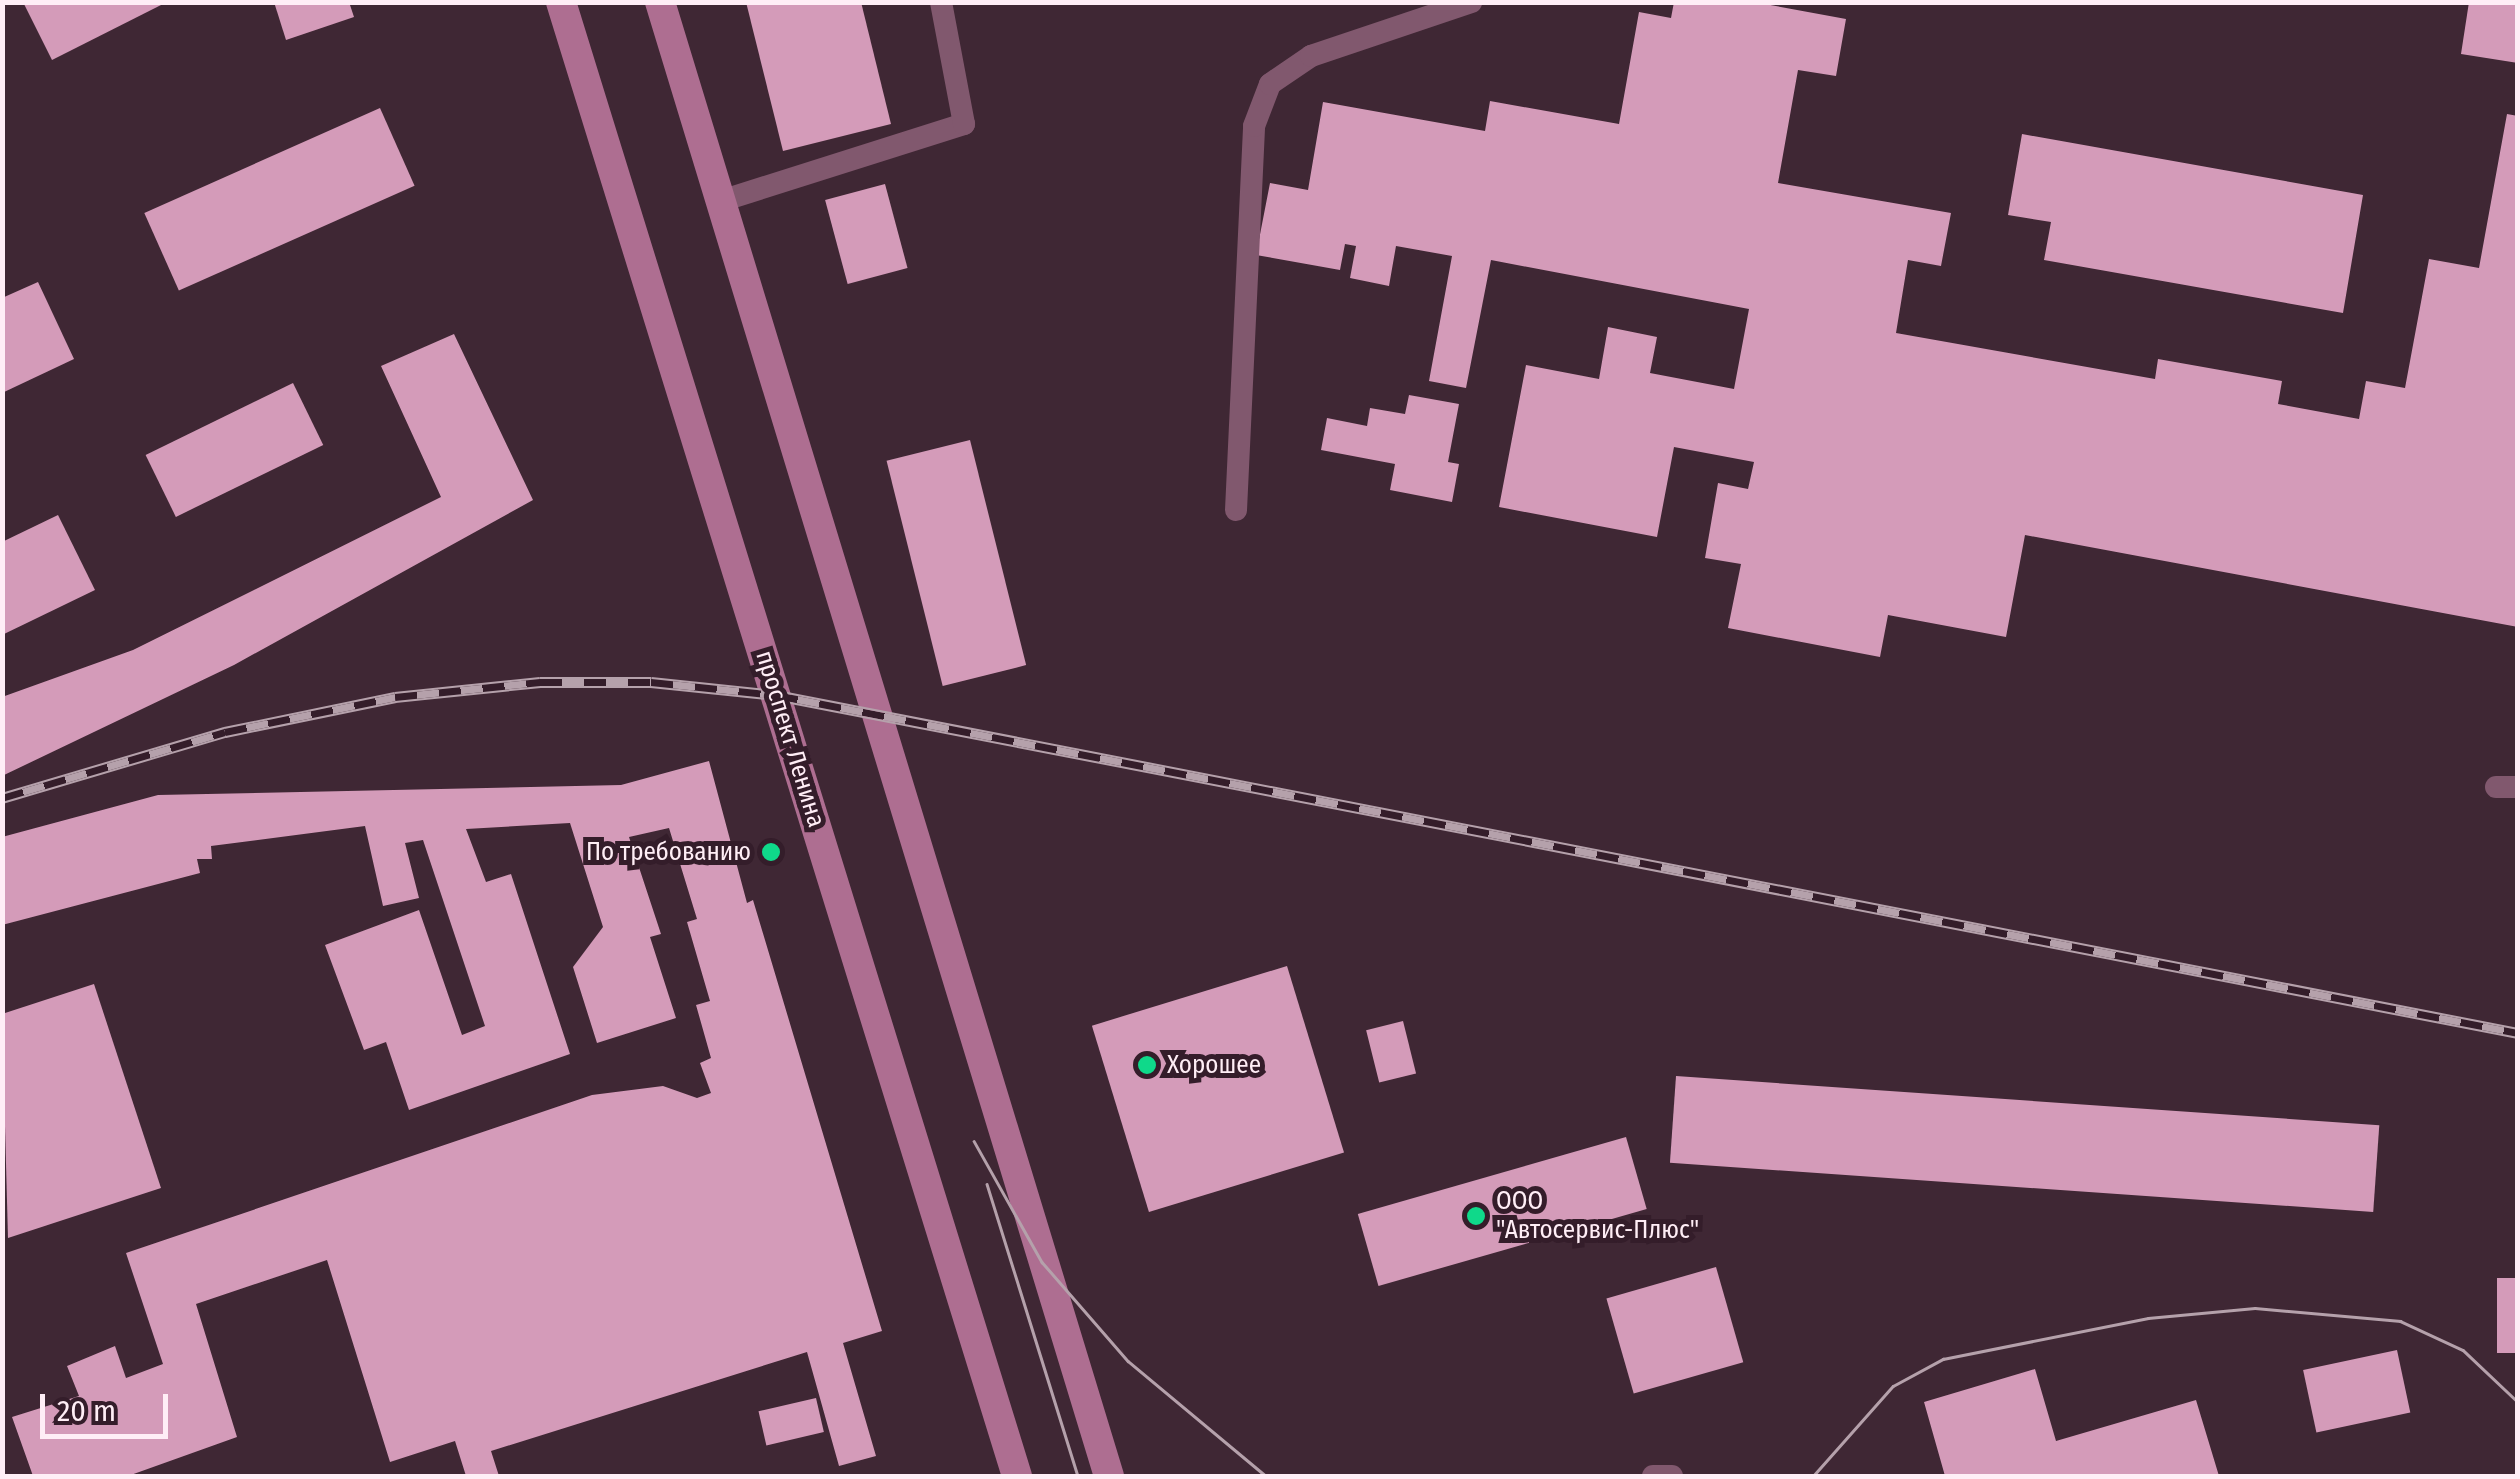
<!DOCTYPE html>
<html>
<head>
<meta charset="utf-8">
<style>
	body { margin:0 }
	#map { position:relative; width:2520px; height:1479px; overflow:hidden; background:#3f2734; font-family:"Fira Sans Condensed",sans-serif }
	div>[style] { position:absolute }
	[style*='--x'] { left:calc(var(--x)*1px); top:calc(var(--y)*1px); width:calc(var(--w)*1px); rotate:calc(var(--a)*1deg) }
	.building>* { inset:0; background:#d49bb9; transform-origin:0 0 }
	.lane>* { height:22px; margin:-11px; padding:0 11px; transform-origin:11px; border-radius:11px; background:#81586e }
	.secondary>* { height:30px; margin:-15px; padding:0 15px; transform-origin:15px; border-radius:15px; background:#ae6e91 }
	.tram>* { height:2.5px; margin:-1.25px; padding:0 1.25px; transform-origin:1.25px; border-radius:1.25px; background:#b5a1ab }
	.rail>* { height:11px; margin-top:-5.5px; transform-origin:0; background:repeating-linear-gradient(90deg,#341d2a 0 22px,#b5a1ab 0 44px); box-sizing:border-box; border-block:2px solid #b5a1ab }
	.dots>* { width:28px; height:28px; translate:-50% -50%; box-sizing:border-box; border:5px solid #341d2a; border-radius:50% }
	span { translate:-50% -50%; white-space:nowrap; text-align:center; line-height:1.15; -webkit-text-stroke:10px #341d2a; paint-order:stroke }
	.street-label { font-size:25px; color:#ffeef6 }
	.poi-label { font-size:25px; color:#ffeef6 }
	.right { translate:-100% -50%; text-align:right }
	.left { translate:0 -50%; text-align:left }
	.frame { position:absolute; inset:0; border:5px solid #ffeef6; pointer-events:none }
	.scale { position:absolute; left:40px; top:1394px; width:128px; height:45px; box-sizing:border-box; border:5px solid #ffeef6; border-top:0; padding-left:12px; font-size:30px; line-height:35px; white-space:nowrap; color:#ffeef6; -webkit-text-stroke:8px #341d2a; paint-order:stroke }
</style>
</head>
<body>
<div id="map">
	<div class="building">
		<i style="clip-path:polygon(23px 2px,167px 2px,52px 60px)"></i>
		<i style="clip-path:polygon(274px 2px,349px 2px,354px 17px,286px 40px)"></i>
		<i style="clip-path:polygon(746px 2px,861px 2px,891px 124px,783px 151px)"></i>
		<i style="clip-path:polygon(1674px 2px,1754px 2px,1846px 19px,1836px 76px,1798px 70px,1778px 183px,1951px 213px,1941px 266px,1908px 260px,1896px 333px,2155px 379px,2158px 359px,2282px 381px,2278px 404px,2359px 419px,2366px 381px,2405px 388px,2429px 259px,2479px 268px,2507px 114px,2518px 116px,2518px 627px,2025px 535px,2006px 637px,1888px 615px,1880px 657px,1728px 628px,1741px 564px,1705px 558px,1718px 483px,1748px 489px,1754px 462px,1674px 447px,1657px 537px,1499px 507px,1526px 365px,1599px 379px,1608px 327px,1657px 337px,1650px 373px,1734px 389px,1749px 309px,1491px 260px,1466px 388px,1429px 381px,1452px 256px,1396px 246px,1389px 286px,1350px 278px,1356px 246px,1345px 244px,1340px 270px,1256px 255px,1270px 183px,1308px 190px,1323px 102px,1485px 131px,1490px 101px,1619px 124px,1639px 12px,1671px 18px)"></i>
		<i style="clip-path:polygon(2469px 2px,2518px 2px,2518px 63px,2461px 54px)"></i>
		<i style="left:380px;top:108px;width:85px;height:258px;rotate:66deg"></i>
		<i style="clip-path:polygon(2022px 134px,2363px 195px,2343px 313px,2044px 260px,2051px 222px,2008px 215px)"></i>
		<i style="left:885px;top:184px;width:87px;height:62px;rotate:75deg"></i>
		<i style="clip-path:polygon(38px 282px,74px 359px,2px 393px,2px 298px)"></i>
		<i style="clip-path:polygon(454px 334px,533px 500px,234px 665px,2px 776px,2px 697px,133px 650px,441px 497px,381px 366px)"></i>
		<i style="left:293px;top:383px;width:69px;height:164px;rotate:64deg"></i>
		<i style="clip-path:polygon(1409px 395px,1459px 404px,1448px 462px,1459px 464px,1452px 502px,1390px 490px,1395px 464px,1321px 450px,1327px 418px,1367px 426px,1370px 408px,1405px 414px)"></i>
		<i style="left:970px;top:440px;width:232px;height:86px;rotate:76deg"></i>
		<i style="clip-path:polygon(58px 515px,95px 590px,2px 635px,2px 542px)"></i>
		<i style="clip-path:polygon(709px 761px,747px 903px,753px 900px,882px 1331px,843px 1343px,876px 1456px,839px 1466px,807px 1352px,491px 1451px,499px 1476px,466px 1476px,455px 1441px,390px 1462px,327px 1260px,196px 1304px,237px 1437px,128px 1476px,33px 1476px,12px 1417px,79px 1396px,67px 1366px,115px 1346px,126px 1378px,163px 1364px,126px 1253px,592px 1095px,663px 1086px,697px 1098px,711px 1093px,700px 1063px,711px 1058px,696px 1005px,710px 1001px,687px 922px,697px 919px,669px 828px,629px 837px,661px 934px,650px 937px,676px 1018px,597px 1043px,573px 967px,603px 927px,570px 823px,466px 829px,486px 882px,511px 874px,570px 1054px,409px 1110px,386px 1042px,364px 1050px,325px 945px,419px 910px,462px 1035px,485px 1026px,423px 840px,405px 843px,419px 898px,383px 906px,365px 826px,211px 846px,212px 859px,197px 859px,200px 873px,2px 925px,2px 837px,158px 795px,621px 785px)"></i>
		<i style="left:1287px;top:966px;width:195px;height:204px;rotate:73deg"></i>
		<i style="clip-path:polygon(94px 984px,161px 1188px,8px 1238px,2px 1014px)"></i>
		<i style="left:1403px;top:1021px;width:54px;height:38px;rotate:76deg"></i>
		<i style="left:1676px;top:1076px;width:705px;height:87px;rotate:4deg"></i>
		<i style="left:1626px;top:1137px;width:75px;height:279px;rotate:74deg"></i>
		<i style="left:1716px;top:1267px;width:99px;height:114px;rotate:74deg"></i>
		<i style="left:2497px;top:1278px;width:21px;height:75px"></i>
		<i style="left:2397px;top:1350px;width:64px;height:96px;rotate:78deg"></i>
		<i style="clip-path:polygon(2035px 1369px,2056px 1441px,2196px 1400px,2219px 1476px,1945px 1476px,1924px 1402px)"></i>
		<i style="left:816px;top:1398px;width:35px;height:59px;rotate:77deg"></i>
	</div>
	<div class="lane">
		<i style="--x:721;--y:201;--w:255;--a:-17.6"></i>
		<i style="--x:964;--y:124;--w:124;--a:-100.7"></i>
		<i style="--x:1236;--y:510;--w:384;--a:-87.3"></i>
		<i style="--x:1254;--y:126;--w:45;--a:-69.1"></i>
		<i style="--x:1270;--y:84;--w:50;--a:-34.3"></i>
		<i style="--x:1311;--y:56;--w:169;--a:-18.6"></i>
		<i style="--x:2496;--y:787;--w:22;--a:0"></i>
		<i style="--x:1653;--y:1476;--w:19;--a:0"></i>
	</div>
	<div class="secondary">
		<i style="--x:561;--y:2;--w:1543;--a:72.81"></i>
		<i style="--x:660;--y:2;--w:1541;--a:73.06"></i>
	</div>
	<div class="tram">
		<i style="--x:974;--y:1141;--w:139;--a:60.7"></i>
		<i style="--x:1042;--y:1262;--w:131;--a:49"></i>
		<i style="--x:1128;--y:1361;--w:180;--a:39.8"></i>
		<i style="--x:987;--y:1184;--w:306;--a:72.7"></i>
		<i style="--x:1813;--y:1476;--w:120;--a:-48.4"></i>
		<i style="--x:1893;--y:1386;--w:57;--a:-28.4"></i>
		<i style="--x:1943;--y:1359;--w:209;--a:-11.3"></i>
		<i style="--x:2148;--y:1318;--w:107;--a:-5.3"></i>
		<i style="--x:2255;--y:1308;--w:146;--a:5.1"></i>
		<i style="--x:2400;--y:1321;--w:69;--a:24.7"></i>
		<i style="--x:2463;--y:1350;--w:76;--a:43.4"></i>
	</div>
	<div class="rail">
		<i style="--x:2;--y:798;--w:233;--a:-16.5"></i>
		<i style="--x:225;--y:732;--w:174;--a:-11.6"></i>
		<i style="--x:395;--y:697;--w:146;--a:-5.9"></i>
		<i style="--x:540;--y:682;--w:111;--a:0"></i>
		<i style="--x:651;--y:682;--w:126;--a:5.9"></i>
		<i style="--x:776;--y:695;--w:1774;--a:10.98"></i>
	</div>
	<div class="dots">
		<i style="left:771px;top:852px;background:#0fd98a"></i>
		<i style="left:1147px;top:1065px;background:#0fd98a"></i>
		<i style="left:1476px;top:1216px;background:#0fd98a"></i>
	</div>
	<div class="street-label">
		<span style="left:790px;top:739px;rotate:73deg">проспект Ленина</span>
	</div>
	<div class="poi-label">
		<span class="right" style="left:751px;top:852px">По требованию</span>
		<span class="left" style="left:1167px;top:1065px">Хорошее</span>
		<span class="left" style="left:1496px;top:1216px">ООО<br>"Автосервис-Плюс"</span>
	</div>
	<div class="frame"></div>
	<div class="scale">20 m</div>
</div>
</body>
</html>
